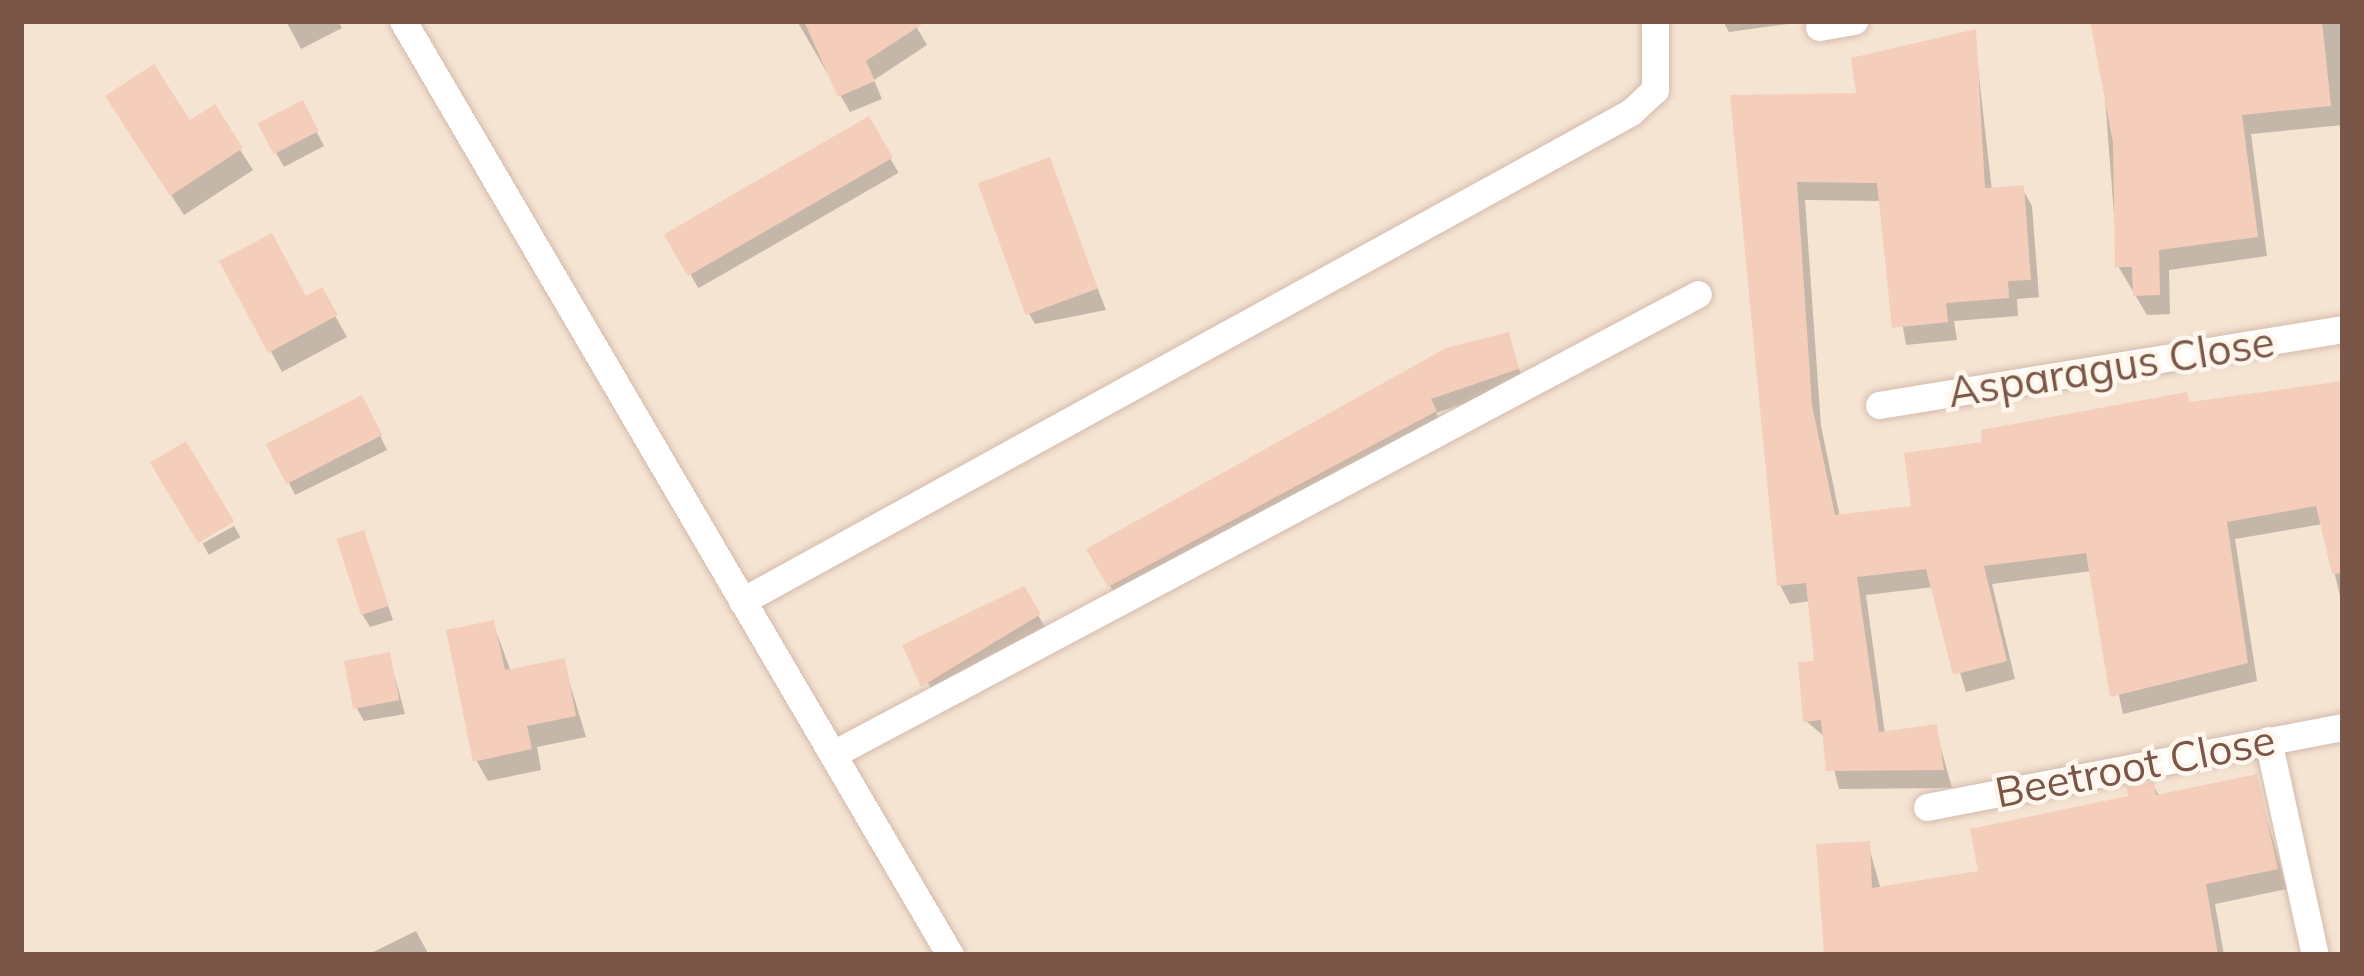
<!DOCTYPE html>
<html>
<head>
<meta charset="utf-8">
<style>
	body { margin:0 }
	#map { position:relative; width:2364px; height:976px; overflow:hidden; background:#fef2e5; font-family:Mulish,sans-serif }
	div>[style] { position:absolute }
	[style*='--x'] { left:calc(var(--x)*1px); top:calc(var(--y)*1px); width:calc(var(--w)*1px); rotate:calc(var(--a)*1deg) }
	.residential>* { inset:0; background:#f6e4d3; transform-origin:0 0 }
	.shadow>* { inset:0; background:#0003; transform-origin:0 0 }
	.building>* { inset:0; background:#f5cebb; transform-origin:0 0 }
	.roads { filter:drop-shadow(0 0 3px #d3bbad) drop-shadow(0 0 3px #d3bbad) }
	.minor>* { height:27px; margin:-13.5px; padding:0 13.5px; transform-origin:13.5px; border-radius:13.5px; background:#fff }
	span { translate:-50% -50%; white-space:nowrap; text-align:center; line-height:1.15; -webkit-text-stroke:9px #fff7ed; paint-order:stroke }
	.street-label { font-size:42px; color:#795648 }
	.frame { position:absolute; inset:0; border:24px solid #795648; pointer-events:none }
</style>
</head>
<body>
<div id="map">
	<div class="residential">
		<i style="left:21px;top:21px;width:2322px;height:934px"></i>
	</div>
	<div class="shadow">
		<i style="clip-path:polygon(286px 21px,338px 21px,342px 28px,301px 49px)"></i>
		<i style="clip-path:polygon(797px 21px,913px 21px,927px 45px,874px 80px,882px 99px,850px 112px)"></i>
		<i style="clip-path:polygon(1723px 21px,1787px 21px,1788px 24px,1729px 32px)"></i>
		<i style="clip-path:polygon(2099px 21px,2343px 21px,2343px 125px,2251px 134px,2267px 256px,2169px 270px,2170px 314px,2147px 315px,2118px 266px)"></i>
		<i style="clip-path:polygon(1974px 33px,1992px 191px,2022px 188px,2032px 206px,2039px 297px,2017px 299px,2018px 316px,1954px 321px,1957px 340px,1906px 345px,1882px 201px,1805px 200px,1821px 426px,1840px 517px,1914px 508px,2191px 405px,2343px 384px,2343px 609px,2323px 524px,2235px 539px,2257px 681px,2123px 714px,2092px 571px,1992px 584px,2015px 679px,1966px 692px,1934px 587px,1866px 595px,1885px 734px,1935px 727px,1952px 788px,1839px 789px,1826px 738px,1806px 721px,1817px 664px,1811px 601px,1790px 604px,1780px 585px,1734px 98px,1859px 96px)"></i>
		<i style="clip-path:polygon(302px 104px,324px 146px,284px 167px,276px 153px)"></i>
		<i style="clip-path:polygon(214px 109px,253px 170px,184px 215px,121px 118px,190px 124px)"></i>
		<i style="left:868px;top:120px;width:61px;height:231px;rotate:60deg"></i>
		<i style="clip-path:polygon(1048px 161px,1106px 310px,1035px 324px,1023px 303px)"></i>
		<i style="clip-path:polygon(223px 263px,305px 299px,321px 291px,347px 337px,282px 372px)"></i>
		<i style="clip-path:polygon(1507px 335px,1524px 383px,1436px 413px,1443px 426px,1118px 600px,1090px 550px)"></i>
		<i style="clip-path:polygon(369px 412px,387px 450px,295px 495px,269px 443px)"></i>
		<i style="left:234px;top:526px;width:13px;height:36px;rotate:61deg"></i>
		<i style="clip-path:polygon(363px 533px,393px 620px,370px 627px,362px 614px)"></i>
		<i style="clip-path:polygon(1023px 590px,1045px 627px,935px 695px,907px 646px)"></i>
		<i style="clip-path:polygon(493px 623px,511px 672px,563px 661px,586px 737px,537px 747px,541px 770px,488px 781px,476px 760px)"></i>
		<i style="clip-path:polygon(389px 655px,405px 714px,364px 721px,356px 707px)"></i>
		<i style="clip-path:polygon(2255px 777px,2287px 889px,2215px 904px,2224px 955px,1827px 955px,1868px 844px,1881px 890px,1981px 873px,2153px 785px,2160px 797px)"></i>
		<i style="clip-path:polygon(416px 931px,429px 955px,367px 955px)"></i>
	</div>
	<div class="building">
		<i style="clip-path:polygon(804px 21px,927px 21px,866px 61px,875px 81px,838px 97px)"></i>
		<i style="clip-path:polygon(2090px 21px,2322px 21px,2331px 106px,2242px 115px,2258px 237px,2159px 250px,2160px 295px,2133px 296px,2132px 267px,2115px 267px,2113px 143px)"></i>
		<i style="clip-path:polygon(1976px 29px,1985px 188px,2024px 185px,2031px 280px,2008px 281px,2009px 298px,1946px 303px,1948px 322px,1892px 328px,1877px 183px,1797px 182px,1812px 405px,1835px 515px,1911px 506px,1904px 453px,1982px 442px,1981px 430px,2187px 392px,2189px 402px,2343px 381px,2343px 573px,2332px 574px,2316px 506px,2227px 522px,2248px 663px,2110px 697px,2086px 553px,1984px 566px,2007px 661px,1953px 675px,1926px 569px,1857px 577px,1879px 732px,1937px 724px,1944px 770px,1826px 771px,1821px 720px,1803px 722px,1798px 662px,1814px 661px,1806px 583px,1777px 586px,1730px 95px,1856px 93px,1851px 58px)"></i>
		<i style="clip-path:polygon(154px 64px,190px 120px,215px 104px,243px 148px,170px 196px,105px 96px)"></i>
		<i style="left:303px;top:100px;width:35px;height:51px;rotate:63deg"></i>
		<i style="left:869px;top:116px;width:48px;height:237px;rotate:60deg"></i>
		<i style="left:1050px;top:157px;width:140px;height:77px;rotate:70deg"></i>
		<i style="clip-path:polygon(272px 233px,306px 296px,322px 287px,338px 315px,268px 353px,219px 261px)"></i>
		<i style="clip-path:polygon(1509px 332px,1519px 369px,1431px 399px,1437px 411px,1108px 587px,1086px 549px,1446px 348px)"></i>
		<i style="left:362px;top:395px;width:45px;height:108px;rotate:63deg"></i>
		<i style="left:186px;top:441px;width:94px;height:42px;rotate:59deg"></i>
		<i style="left:364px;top:530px;width:80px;height:29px;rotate:72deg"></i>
		<i style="clip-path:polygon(1024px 586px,1041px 614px,921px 687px,902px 645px)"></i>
		<i style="clip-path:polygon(494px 620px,505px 670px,565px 658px,576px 716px,527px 726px,532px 749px,473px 762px,446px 630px)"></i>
		<i style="left:390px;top:652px;width:49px;height:47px;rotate:79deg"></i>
		<i style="clip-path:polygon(2257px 774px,2278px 869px,2206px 884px,2218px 955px,1824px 955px,1816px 844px,1870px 841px,1872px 888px,1978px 871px,1970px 829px,2128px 796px,2126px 787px,2154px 782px,2156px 795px)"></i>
	</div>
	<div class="roads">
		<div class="minor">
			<i style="--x:403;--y:21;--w:1082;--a:59.64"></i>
			<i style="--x:1819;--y:27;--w:36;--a:-10"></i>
			<i style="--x:1879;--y:405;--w:470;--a:-9.3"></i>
			<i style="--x:742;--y:601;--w:1015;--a:-28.81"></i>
			<i style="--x:1631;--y:112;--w:33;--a:-43"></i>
			<i style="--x:1655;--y:90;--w:69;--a:-90"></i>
			<i style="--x:2268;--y:740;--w:220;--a:77.7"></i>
			<i style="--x:837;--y:752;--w:975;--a:-28.01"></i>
			<i style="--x:1927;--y:807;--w:424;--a:-10.9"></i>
		</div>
	</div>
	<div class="street-label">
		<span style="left:2111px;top:367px;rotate:-9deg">Asparagus Close</span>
		<span style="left:2135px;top:766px;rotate:-11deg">Beetroot Close</span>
	</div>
	<div class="frame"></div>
</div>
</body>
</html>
